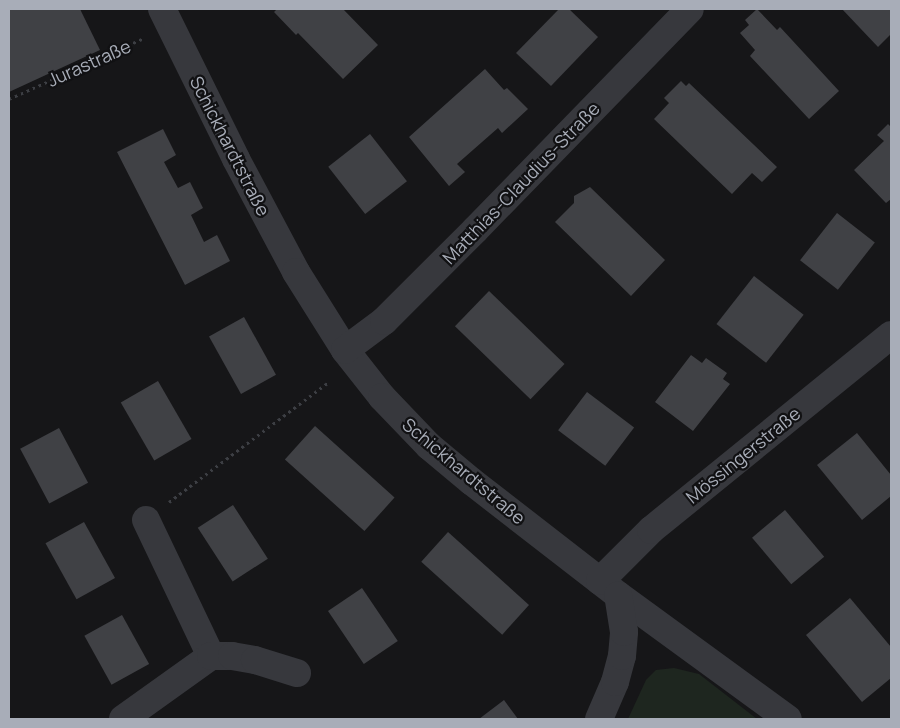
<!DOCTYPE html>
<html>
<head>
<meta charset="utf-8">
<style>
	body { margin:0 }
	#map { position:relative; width:900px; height:728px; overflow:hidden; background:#161618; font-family:Manrope,sans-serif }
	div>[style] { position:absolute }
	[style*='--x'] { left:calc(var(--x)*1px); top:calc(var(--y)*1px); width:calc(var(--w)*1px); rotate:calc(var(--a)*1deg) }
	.green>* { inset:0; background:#1e261f }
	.building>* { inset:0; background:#404145; transform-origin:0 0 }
	.path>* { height:3px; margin-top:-1.5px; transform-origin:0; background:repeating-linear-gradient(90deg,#3d3f44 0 2.5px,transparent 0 6.5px) }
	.street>* { height:28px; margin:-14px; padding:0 14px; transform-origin:14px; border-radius:14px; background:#37383d }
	span { translate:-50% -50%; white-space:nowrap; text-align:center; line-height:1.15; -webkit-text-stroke:4.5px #111113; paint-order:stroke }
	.street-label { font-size:18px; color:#a8adb8 }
	.frame { position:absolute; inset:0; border:10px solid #a8adb8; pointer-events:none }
</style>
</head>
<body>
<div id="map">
	<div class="green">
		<i style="clip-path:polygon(674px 668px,699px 674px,757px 719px,628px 719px,646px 680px,656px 670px)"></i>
	</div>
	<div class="building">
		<i style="clip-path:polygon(9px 9px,80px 9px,100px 50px,9px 92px)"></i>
		<i style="clip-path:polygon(277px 9px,343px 9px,378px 45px,343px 79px,298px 33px,296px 35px,274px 12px)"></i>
		<i style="clip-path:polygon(559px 9px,569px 9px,598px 37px,551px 86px,516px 53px)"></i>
		<i style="clip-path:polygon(757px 9px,777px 30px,780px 27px,839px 91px,809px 119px,750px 56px,755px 50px,740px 33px,749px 25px,745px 20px)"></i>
		<i style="clip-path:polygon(842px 9px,891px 9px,891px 34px,878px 47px)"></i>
		<i style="clip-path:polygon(485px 69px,504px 90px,507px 88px,528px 109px,502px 133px,498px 128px,457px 164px,465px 172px,449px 186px,409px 137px)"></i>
		<i style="clip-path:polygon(681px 81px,686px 86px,689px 83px,777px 167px,762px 182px,752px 173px,732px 194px,654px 119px,669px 103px,664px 98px)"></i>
		<i style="clip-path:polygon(888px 124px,891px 127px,891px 199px,886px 203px,854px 170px,884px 141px,877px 135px)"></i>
		<i style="clip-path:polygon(163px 129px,176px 155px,164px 162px,178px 188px,190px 182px,203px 208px,191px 215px,204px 242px,217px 235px,230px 261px,185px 285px,117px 152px)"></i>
		<i style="left:370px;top:134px;width:60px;height:53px;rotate:52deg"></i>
		<i style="clip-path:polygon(590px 187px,665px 260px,631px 296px,555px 222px,574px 203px,574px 196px)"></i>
		<i style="left:837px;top:213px;width:48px;height:60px;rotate:38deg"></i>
		<i style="left:754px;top:276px;width:63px;height:61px;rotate:38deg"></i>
		<i style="left:489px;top:291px;width:105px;height:49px;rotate:44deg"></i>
		<i style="left:244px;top:317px;width:66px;height:40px;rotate:61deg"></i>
		<i style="clip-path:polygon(691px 355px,702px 363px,706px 358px,727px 373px,723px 379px,730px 384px,693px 431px,655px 402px)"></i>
		<i style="left:158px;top:381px;width:67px;height:43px;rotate:60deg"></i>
		<i style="left:587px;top:392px;width:59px;height:48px;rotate:37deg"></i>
		<i style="left:315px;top:426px;width:107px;height:45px;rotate:42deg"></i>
		<i style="left:59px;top:428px;width:62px;height:44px;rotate:62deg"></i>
		<i style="clip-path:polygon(857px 433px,891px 475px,891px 496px,862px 520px,817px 465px)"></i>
		<i style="left:233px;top:505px;width:64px;height:42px;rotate:57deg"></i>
		<i style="left:785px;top:510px;width:61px;height:43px;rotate:50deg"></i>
		<i style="left:84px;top:522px;width:64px;height:44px;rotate:61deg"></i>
		<i style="left:448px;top:532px;width:109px;height:40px;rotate:42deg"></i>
		<i style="left:362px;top:588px;width:64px;height:41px;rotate:56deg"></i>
		<i style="clip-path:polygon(850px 598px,891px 647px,891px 678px,862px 702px,806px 635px)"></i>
		<i style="left:122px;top:615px;width:56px;height:43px;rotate:61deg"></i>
		<i style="clip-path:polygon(504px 700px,518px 719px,479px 719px)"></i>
	</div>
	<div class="path">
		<i style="--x:9;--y:99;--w:146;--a:-24.3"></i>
		<i style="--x:169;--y:502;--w:201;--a:-36.9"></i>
	</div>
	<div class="street">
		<i style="--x:162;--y:9;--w:167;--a:63.7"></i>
		<i style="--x:236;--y:159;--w:128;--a:62"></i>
		<i style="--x:296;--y:272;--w:92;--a:57.9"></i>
		<i style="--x:345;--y:350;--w:60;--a:51.8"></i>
		<i style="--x:382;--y:397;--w:68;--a:46.2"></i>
		<i style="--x:429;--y:446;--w:55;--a:39.8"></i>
		<i style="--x:471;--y:481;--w:186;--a:37.8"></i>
		<i style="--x:618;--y:595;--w:210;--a:36.1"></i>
		<i style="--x:345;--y:350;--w:49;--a:-36.6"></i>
		<i style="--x:384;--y:321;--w:129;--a:-45"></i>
		<i style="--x:475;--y:230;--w:308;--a:-45.8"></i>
		<i style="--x:146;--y:520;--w:151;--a:64.5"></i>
		<i style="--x:600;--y:581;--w:72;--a:-45"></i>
		<i style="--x:651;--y:530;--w:309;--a:-39.1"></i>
		<i style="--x:123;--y:719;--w:108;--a:-35.6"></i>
		<i style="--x:211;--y:656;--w:21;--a:0"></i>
		<i style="--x:232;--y:656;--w:23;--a:10"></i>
		<i style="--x:255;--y:660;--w:44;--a:17.2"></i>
		<i style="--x:599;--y:719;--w:40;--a:-66.6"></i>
		<i style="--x:615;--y:682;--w:27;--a:-75"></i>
		<i style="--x:622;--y:656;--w:24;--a:-85"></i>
		<i style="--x:624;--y:632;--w:37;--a:-99"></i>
	</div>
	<div class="street-label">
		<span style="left:89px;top:63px;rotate:-24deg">Jurastraße</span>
		<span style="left:230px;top:146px;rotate:63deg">Schickhardtstraße</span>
		<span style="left:521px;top:183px;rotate:-46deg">Matthias-Claudius-Straße</span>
		<span style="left:743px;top:455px;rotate:-39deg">Mössingerstraße</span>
		<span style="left:464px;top:471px;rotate:40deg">Schickhardtstraße</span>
	</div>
	<div class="frame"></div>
</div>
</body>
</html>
